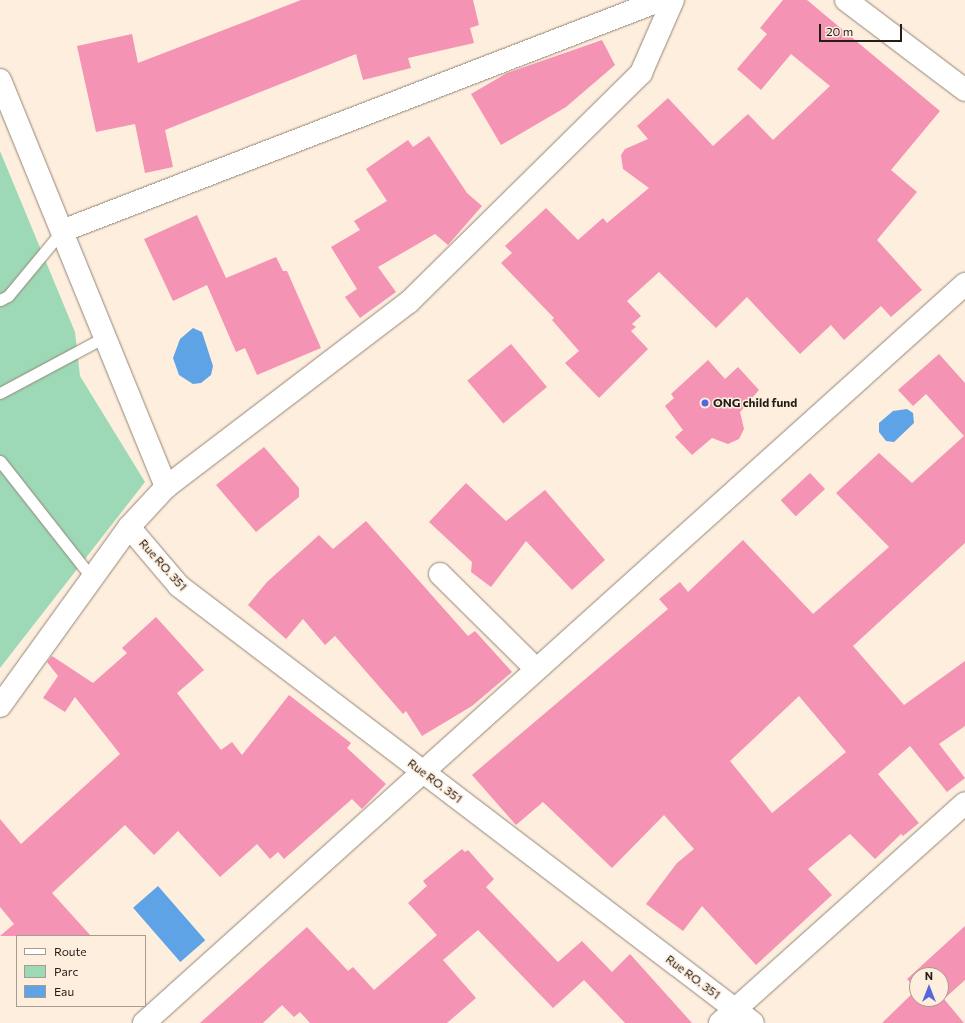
<!DOCTYPE html>
<html>
<head>
<meta charset="utf-8">
<style>
	body { margin:0 }
	#map { position:relative; width:965px; height:1023px; overflow:hidden; background:#feeede; font-family:Commissioner,sans-serif }
	div>[style] { position:absolute }
	[style*='--x'] { left:calc(var(--x)*1px); top:calc(var(--y)*1px); width:calc(var(--w)*1px); rotate:calc(var(--a)*1deg) }
	.green>* { inset:0; background:#9dd9b7 }
	.water>* { inset:0; background:#5da3e6; transform-origin:0 0 }
	.building>* { inset:0; background:#f493b3; transform-origin:0 0 }
	.roads { filter:drop-shadow(0 0 1px #938576) drop-shadow(0 0 1px #938576) }
	.service>* { height:11px; margin:-5.5px; padding:0 5.5px; transform-origin:5.5px; border-radius:5.5px; background:#fff }
	.minor>* { height:22px; margin:-11px; padding:0 11px; transform-origin:11px; border-radius:11px; background:#fff }
	.dots>* { width:11px; height:11px; translate:-50% -50%; box-sizing:border-box; border:2px solid #feeede; border-radius:50% }
	span { translate:-50% -50%; white-space:nowrap; text-align:center; line-height:1.15; -webkit-text-stroke:3px #feeede; paint-order:stroke }
	.poi-label { font-size:12px; color:#241e18; font-weight:700 }
	.left { translate:0 -50%; text-align:left }
	.street-label { font-size:12px; color:#241e18 }
	.legend { position:absolute; left:16px; top:935px; width:130px; height:72px; box-sizing:border-box; background:#feeede; border:1px solid #a79b8f; margin:0; padding:5px 7px; list-style:none; font-size:12px; color:#241e18 }
	.legend li { display:flex; align-items:center; gap:8px; height:20px }
	.legend b { width:20px; border:1px solid #a79b8f }
	.north { position:absolute; left:909px; top:967px; width:40px; height:40px; box-sizing:border-box; background:#feeede; border:1px solid #a79b8f; border-radius:50%; rotate:0deg; font-size:11px; font-weight:700; line-height:16px; text-align:center; color:#241e18 }
	.north::after { content:''; display:block; margin:auto; width:14px; height:18px; background:#5667dd; clip-path:polygon(50% 0,100% 100%,50% 72%,0 100%) }
	.scale { position:absolute; left:819px; top:24px; width:83px; height:18px; box-sizing:border-box; border:2px solid #241e18; border-top:0; padding-left:5px; font-size:12px; line-height:14px; white-space:nowrap; color:#241e18; -webkit-text-stroke:3px #feeede; paint-order:stroke }
</style>
</head>
<body>
<div id="map">
	<div class="green">
		<i style="clip-path:polygon(0 151px,75px 332px,80px 376px,145px 482px,0 668px)"></i>
	</div>
	<div class="water">
		<i style="clip-path:polygon(193px 328px,202px 332px,213px 366px,211px 375px,201px 383px,193px 384px,179px 375px,173px 358px,180px 339px)"></i>
		<i style="clip-path:polygon(907px 409px,913px 413px,914px 423px,894px 442px,886px 441px,879px 432px,879px 423px,893px 411px)"></i>
		<i style="left:158px;top:886px;width:72px;height:33px;rotate:49deg"></i>
	</div>
	<div class="building">
		<i style="clip-path:polygon(301px 0,473px 0,479px 25px,470px 28px,474px 43px,408px 58px,411px 68px,363px 80px,356px 54px,165px 130px,173px 167px,145px 173px,135px 124px,96px 132px,77px 46px,132px 34px,138px 63px)"></i>
		<i style="clip-path:polygon(783px 0,807px 0,940px 111px,891px 170px,917px 192px,877px 240px,922px 290px,891px 317px,881px 306px,844px 340px,831px 325px,800px 354px,747px 297px,716px 328px,659px 272px,627px 301px,641px 316px,632px 324px,636px 327px,631px 331px,648px 349px,599px 398px,565px 363px,579px 351px,552px 320px,554px 318px,501px 263px,512px 253px,505px 246px,546px 208px,578px 240px,603px 218px,607px 223px,649px 188px,623px 169px,621px 155px,625px 149px,648px 139px,637px 126px,668px 98px,713px 146px,748px 114px,773px 140px,830px 86px,791px 54px,761px 90px,737px 69px,767px 34px,760px 28px)"></i>
		<i style="clip-path:polygon(602px 40px,615px 65px,566px 107px,501px 145px,471px 94px,507px 73px)"></i>
		<i style="clip-path:polygon(429px 136px,467px 193px,482px 206px,448px 245px,435px 234px,378px 267px,396px 292px,360px 318px,345px 297px,357px 289px,331px 247px,360px 230px,354px 221px,387px 201px,366px 169px,408px 140px,413px 147px)"></i>
		<i style="clip-path:polygon(197px 215px,226px 278px,276px 257px,283px 271px,287px 271px,321px 348px,257px 375px,245px 348px,236px 352px,207px 285px,173px 301px,144px 239px)"></i>
		<i style="left:511px;top:344px;width:56px;height:57px;rotate:50deg"></i>
		<i style="clip-path:polygon(evenodd,939px 354px,965px 383px,965px 543px,853px 646px,904px 705px,965px 661px,965px 726px,939px 744px,965px 778px,947px 792px,910px 746px,878px 774px,919px 823px,903px 836px,901px 834px,875px 859px,850px 834px,808px 869px,832px 895px,756px 965px,702px 906px,683px 931px,646px 904px,677px 863px,694px 849px,664px 815px,612px 868px,543px 802px,516px 825px,472px 775px,668px 609px,659px 599px,680px 582px,688px 592px,743px 540px,813px 614px,889px 547px,836px 493px,879px 453px,912px 483px,964px 436px,926px 394px,913px 406px,898px 390px,939px 354px,799px 696px,846px 752px,772px 813px,730px 761px,799px 696px)"></i>
		<i style="clip-path:polygon(708px 360px,725px 379px,738px 367px,759px 390px,740px 412px,744px 429px,739px 439px,728px 444px,712px 438px,692px 455px,675px 437px,683px 430px,665px 406px,674px 398px,671px 394px)"></i>
		<i style="clip-path:polygon(264px 447px,299px 488px,299px 497px,256px 532px,216px 485px)"></i>
		<i style="left:810px;top:473px;width:22px;height:40px;rotate:47deg"></i>
		<i style="clip-path:polygon(466px 483px,506px 521px,545px 490px,605px 560px,572px 590px,526px 541px,491px 587px,471px 572px,472px 562px,429px 522px)"></i>
		<i style="clip-path:polygon(366px 521px,468px 636px,475px 631px,512px 672px,472px 706px,422px 736px,406px 711px,403px 714px,335px 636px,325px 645px,303px 619px,286px 639px,248px 605px,267px 582px,319px 535px,333px 549px)"></i>
		<i style="clip-path:polygon(156px 617px,204px 670px,177px 693px,221px 750px,232px 742px,242px 755px,289px 695px,351px 743px,347px 748px,386px 784px,362px 809px,352px 799px,284px 859px,278px 852px,270px 859px,257px 844px,220px 877px,178px 831px,154px 855px,125px 825px,52px 893px,91px 936px,0 936px,14px 924px,0 907px,0 819px,21px 844px,120px 754px,75px 697px,65px 712px,43px 698px,58px 676px,47px 662px,52px 656px,93px 683px,127px 653px,122px 648px)"></i>
		<i style="clip-path:polygon(462px 849px,465px 852px,468px 850px,494px 879px,486px 887px,558px 962px,582px 941px,612px 972px,630px 954px,692px 1023px,625px 1023px,584px 980px,553px 1008px,478px 930px,443px 960px,476px 998px,447px 1023px,310px 1023px,300px 1012px,294px 1017px,282px 1005px,263px 1023px,200px 1023px,307px 927px,348px 971px,353px 967px,374px 990px,437px 935px,408px 903px,427px 886px,423px 881px)"></i>
		<i style="clip-path:polygon(965px 926px,965px 980px,944px 999px,964px 1023px,882px 1023px,917px 989px,917px 999px,941px 999px,941px 975px,917px 975px,917px 989px,907px 979px)"></i>
	</div>
	<div class="roads">
		<div class="service">
			<i style="--x:0;--y:300;--w:9;--a:-27"></i>
			<i style="--x:8;--y:296;--w:85;--a:-50.3"></i>
			<i style="--x:0;--y:393;--w:119;--a:-28.1"></i>
			<i style="--x:0;--y:461;--w:149;--a:51.8"></i>
		</div>
		<div class="minor">
			<i style="--x:846;--y:0;--w:149;--a:37.1"></i>
			<i style="--x:0;--y:80;--w:440;--a:67.8"></i>
			<i style="--x:62;--y:231;--w:642;--a:-21.09"></i>
			<i style="--x:129;--y:527;--w:77;--a:49.7"></i>
			<i style="--x:179;--y:586;--w:721;--a:37.28"></i>
			<i style="--x:440;--y:574;--w:135;--a:44.7"></i>
			<i style="--x:0;--y:706;--w:221;--a:-54.2"></i>
			<i style="--x:129;--y:527;--w:54;--a:-47.2"></i>
			<i style="--x:166;--y:487;--w:305;--a:-37.3"></i>
			<i style="--x:409;--y:302;--w:326;--a:-44.6"></i>
			<i style="--x:641;--y:73;--w:80;--a:-66.3"></i>
			<i style="--x:144;--y:1023;--w:1105;--a:-41.99"></i>
			<i style="--x:720;--y:1023;--w:329;--a:-41.9"></i>
		</div>
	</div>
	<div class="dots">
		<i style="left:705px;top:403px;background:#5667dd"></i>
	</div>
	<div class="poi-label">
		<span class="left" style="left:713px;top:403px">ONG child fund</span>
	</div>
	<div class="street-label">
		<span style="left:163px;top:565px;rotate:48deg">Rue RO. 351</span>
		<span style="left:435px;top:781px;rotate:37deg">Rue RO. 351</span>
		<span style="left:693px;top:977px;rotate:37deg">Rue RO. 351</span>
	</div>
	<ul class="legend">
	<li><b style="height:5px;background:#fff"></b>Route</li>
	<li><b style="height:11px;background:#9dd9b7"></b>Parc</li>
	<li><b style="height:11px;background:#5da3e6"></b>Eau</li>
	</ul>
	<div class="north">N</div>
	<div class="scale">20 m</div>
</div>
</body>
</html>
